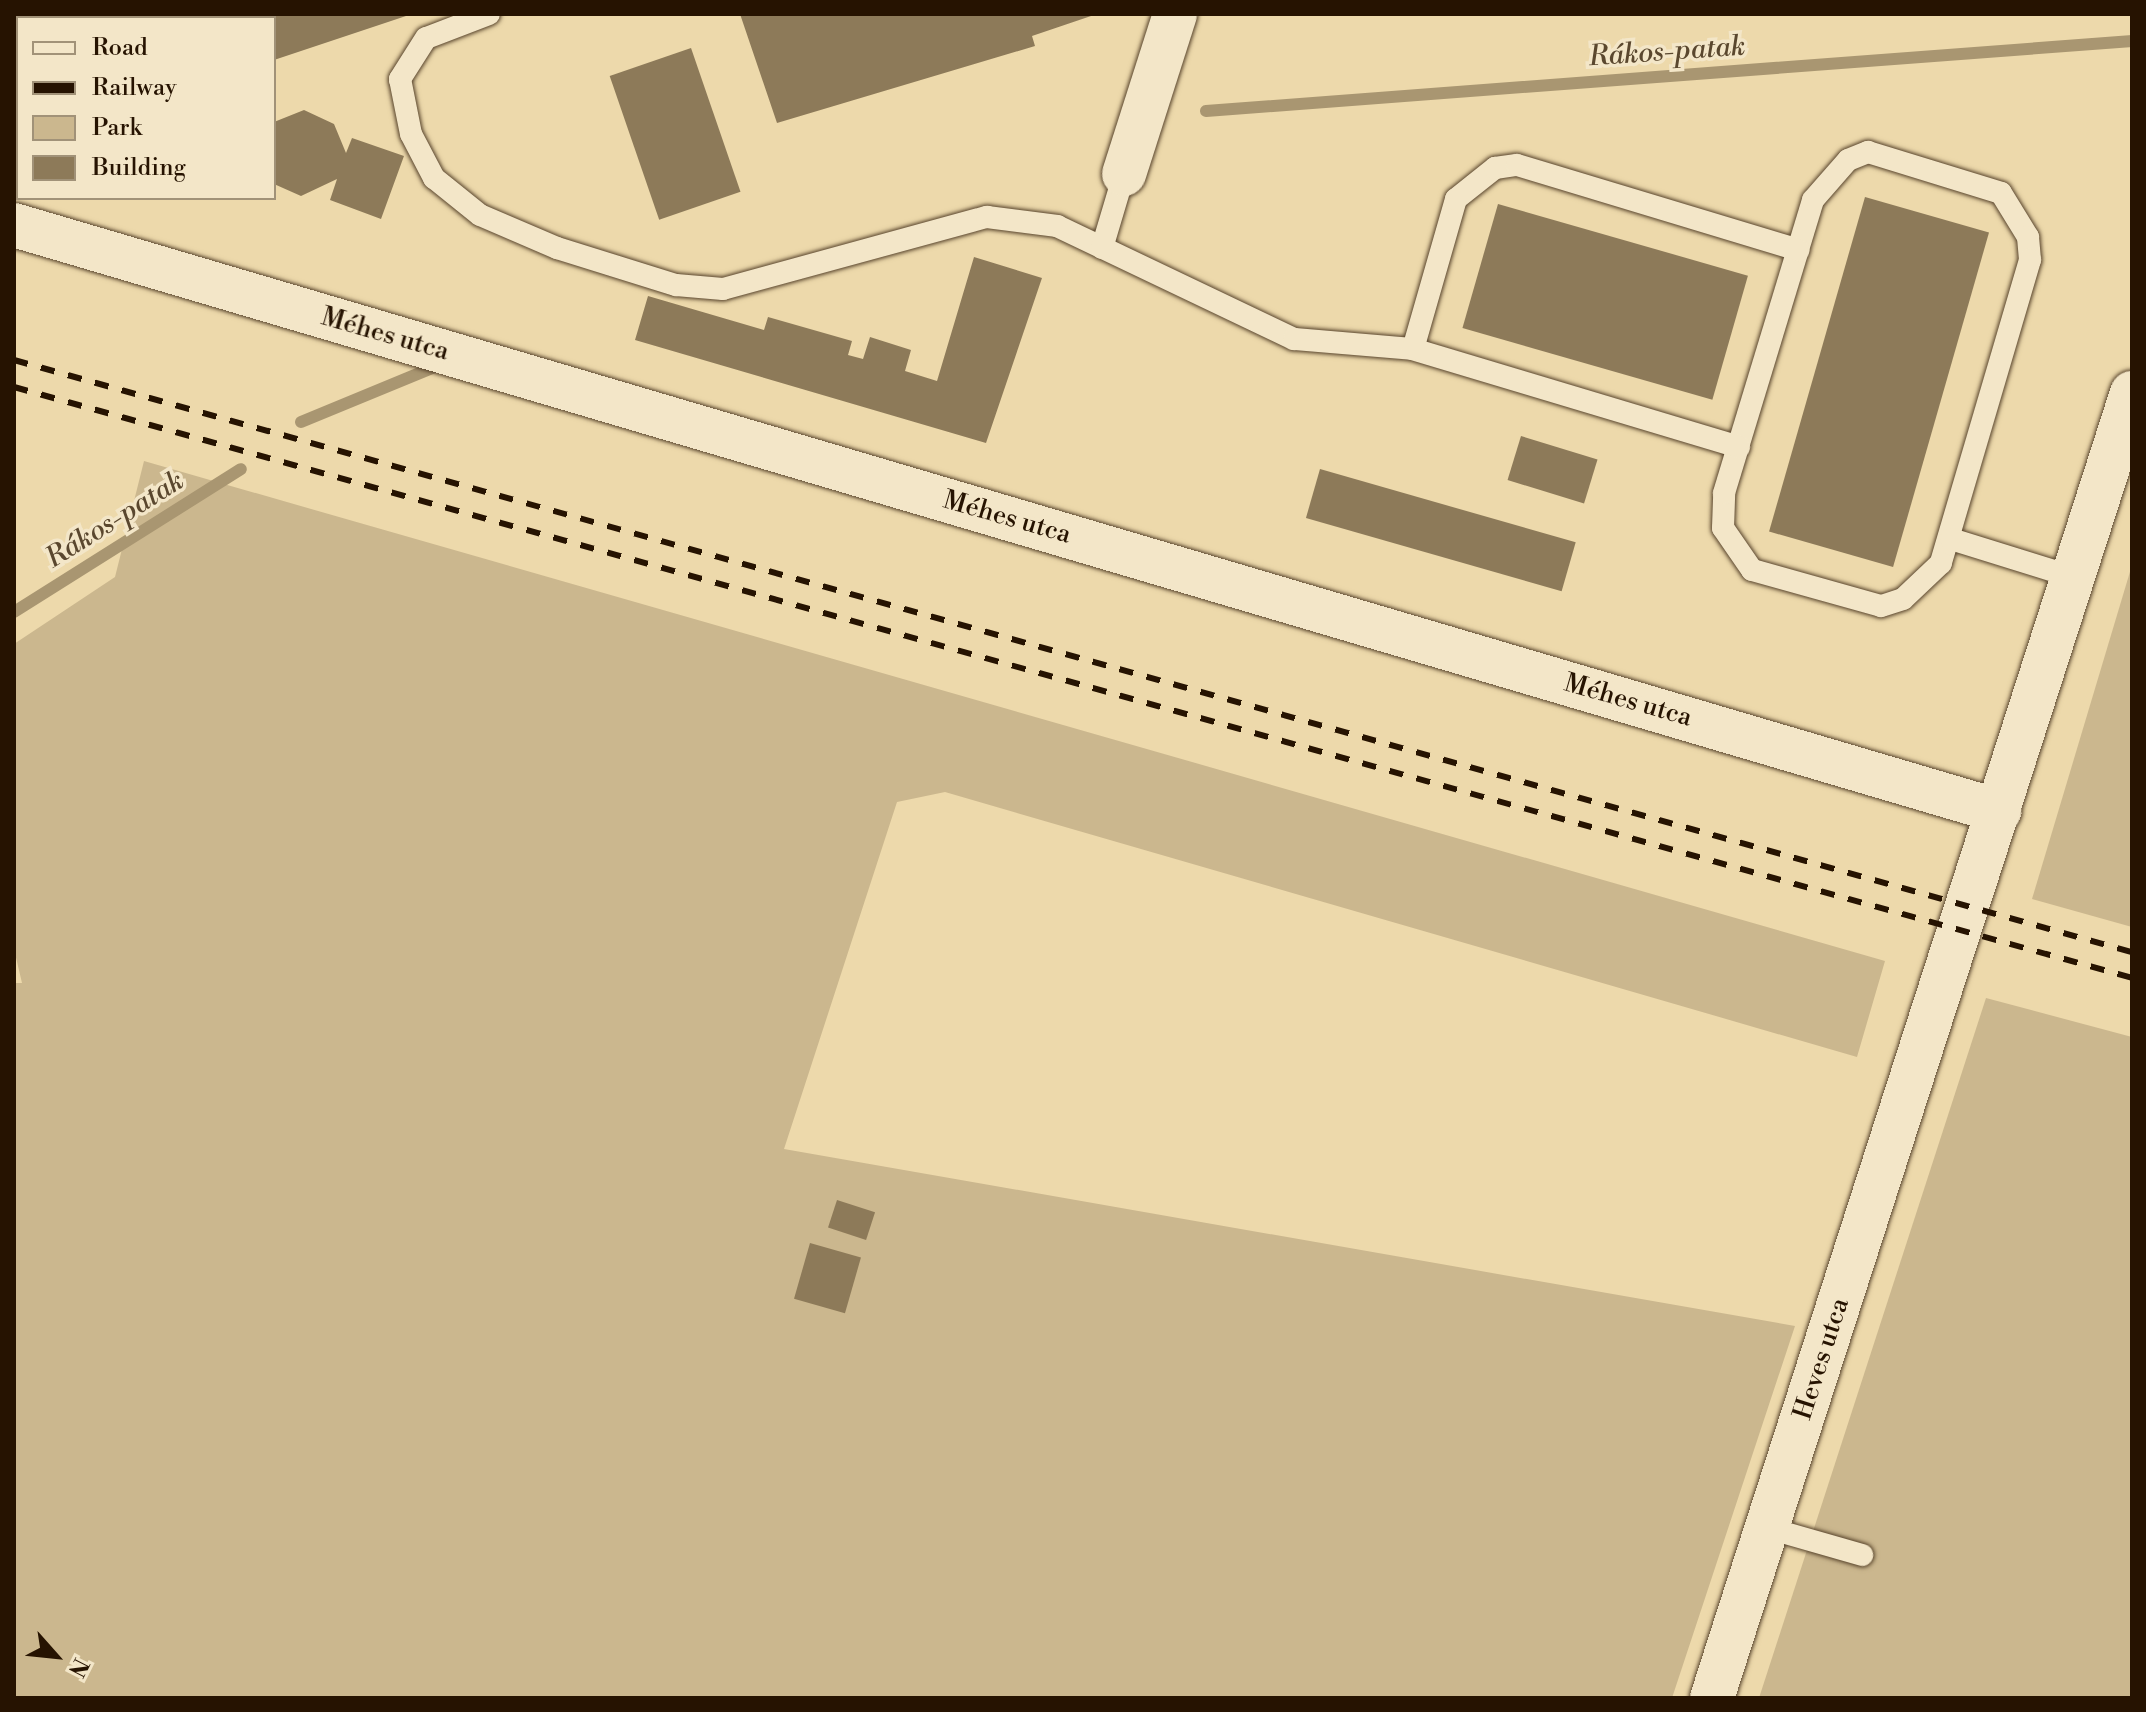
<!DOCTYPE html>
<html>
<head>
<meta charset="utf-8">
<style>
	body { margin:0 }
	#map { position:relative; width:2146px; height:1712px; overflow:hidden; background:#edd9ab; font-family:"Libre Bodoni",serif }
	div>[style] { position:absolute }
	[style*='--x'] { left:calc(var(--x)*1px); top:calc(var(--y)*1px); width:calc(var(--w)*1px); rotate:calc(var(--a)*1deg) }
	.green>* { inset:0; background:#cbb78e }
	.stream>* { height:12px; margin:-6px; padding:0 6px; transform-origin:6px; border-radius:6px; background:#a99671 }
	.building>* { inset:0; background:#8d7a59; transform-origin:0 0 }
	.roads { filter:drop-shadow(0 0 2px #58442c) drop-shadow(0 0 2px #58442c) }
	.service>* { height:22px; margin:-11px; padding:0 11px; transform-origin:11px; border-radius:11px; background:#f3e6c8 }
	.minor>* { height:44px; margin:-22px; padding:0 22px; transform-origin:22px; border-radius:22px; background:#f3e6c8 }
	.rail>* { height:6px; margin-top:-3px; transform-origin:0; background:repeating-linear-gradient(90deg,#261301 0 14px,transparent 0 28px) }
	span { translate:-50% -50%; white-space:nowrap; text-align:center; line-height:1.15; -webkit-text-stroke:7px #f3e6c8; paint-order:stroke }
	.street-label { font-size:26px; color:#261301 }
	.water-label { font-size:28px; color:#5a472e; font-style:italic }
	.frame { position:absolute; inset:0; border:16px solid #261301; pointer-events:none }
	.legend { position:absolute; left:16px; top:16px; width:260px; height:184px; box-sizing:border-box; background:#f3e6c8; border:2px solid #a19278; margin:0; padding:10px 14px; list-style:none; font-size:24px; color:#261301 }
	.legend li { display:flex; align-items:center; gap:16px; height:40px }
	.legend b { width:40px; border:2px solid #a19278 }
	.north { position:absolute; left:16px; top:1616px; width:80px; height:80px; -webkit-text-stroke:6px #f3e6c8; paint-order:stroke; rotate:117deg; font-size:22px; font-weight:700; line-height:32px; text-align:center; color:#261301 }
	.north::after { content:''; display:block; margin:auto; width:28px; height:36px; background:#261301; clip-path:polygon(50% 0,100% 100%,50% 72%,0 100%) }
</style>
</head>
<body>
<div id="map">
	<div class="green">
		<i style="clip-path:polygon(144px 461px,1885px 961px,1857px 1057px,945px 792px,897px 802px,784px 1149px,1795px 1326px,1672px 1698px,14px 1698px,14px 983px,22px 983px,14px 949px,14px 644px,115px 577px)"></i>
		<i style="clip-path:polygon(2132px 565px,2132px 927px,2032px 899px)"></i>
		<i style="clip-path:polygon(1986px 998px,2132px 1037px,2132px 1698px,1759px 1698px)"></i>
	</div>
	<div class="stream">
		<i style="--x:1206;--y:111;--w:929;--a:-4.32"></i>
		<i style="--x:301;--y:422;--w:142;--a:-22.4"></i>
		<i style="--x:14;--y:612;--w:268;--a:-32.2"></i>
	</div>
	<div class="building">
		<i style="clip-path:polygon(163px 14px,409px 14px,409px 15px,274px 60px,274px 18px)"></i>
		<i style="clip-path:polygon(740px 14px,1094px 14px,1094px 15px,1032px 36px,1035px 46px,777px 123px)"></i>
		<i style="left:691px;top:48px;width:152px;height:86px;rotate:71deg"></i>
		<i style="clip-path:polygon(304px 110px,334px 124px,346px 153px,352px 138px,404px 156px,381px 219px,330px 200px,337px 179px,301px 196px,274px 184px,274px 122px)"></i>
		<i style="left:1865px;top:197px;width:129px;height:348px;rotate:16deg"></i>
		<i style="left:1498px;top:204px;width:260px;height:129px;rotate:16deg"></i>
		<i style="clip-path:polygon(974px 257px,1042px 278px,986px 443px,635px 340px,648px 296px,764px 330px,768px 317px,852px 341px,848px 355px,863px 359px,870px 337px,911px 350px,905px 371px,937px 381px)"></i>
		<i style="left:1521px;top:436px;width:80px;height:46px;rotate:17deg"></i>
		<i style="left:1320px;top:469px;width:266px;height:51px;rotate:16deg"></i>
		<i style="left:837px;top:1200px;width:40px;height:29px;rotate:18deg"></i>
		<i style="left:810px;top:1243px;width:53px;height:58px;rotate:16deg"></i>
	</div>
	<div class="roads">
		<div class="service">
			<i style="--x:489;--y:14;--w:67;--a:159.1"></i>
			<i style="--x:426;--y:38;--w:49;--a:122.4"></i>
			<i style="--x:400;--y:79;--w:56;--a:78.7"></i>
			<i style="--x:411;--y:134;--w:50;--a:62.4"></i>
			<i style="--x:434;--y:178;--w:59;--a:38.8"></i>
			<i style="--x:480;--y:215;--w:84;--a:23.2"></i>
			<i style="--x:557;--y:248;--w:125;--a:17.3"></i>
			<i style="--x:676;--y:285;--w:47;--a:4.9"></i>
			<i style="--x:723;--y:289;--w:274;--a:-15.3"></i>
			<i style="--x:987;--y:217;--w:71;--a:7.3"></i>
			<i style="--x:1057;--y:226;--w:263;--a:25.5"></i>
			<i style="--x:1294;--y:339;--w:119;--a:4.8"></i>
			<i style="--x:1868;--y:152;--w:139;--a:17.1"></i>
			<i style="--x:2001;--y:193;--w:52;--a:58.5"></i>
			<i style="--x:2028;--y:237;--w:23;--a:85"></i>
			<i style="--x:2030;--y:260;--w:316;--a:106.4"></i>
			<i style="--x:1941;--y:563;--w:52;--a:136.5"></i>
			<i style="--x:1903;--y:599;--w:23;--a:162"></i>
			<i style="--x:1881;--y:606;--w:134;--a:-164.4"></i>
			<i style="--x:1752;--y:570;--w:51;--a:-124.6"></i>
			<i style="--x:1723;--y:528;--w:35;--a:-88"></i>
			<i style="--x:1724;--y:493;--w:306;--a:-73.1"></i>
			<i style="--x:1813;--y:200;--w:53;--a:-48.8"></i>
			<i style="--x:1848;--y:160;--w:22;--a:-22"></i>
			<i style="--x:1102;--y:248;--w:77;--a:-73.4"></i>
			<i style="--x:1739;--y:447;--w:340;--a:-163.3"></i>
			<i style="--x:1413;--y:349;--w:156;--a:-74"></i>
			<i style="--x:1456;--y:199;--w:50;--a:-38.5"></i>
			<i style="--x:1495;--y:168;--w:22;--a:-8"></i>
			<i style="--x:1517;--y:165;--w:294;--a:16.8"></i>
			<i style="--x:1951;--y:539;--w:128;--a:17.3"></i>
			<i style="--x:1768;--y:1528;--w:98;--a:16"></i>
		</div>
		<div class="minor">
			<i style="--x:1124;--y:174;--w:168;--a:-72.3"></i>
			<i style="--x:14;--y:225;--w:2070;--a:16.45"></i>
			<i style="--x:1712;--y:1698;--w:1371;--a:-72.16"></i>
		</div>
	</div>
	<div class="rail">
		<i style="--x:14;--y:360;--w:2199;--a:15.62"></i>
		<i style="--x:14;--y:387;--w:2199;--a:15.59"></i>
	</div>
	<div class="street-label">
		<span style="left:385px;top:335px;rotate:16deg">Méhes utca</span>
		<span style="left:1007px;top:518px;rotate:16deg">Méhes utca</span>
		<span style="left:1628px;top:701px;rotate:16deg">Méhes utca</span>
		<span style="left:1822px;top:1359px;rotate:-72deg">Heves utca</span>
	</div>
	<div class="water-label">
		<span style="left:1667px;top:52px;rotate:-4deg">Rákos-patak</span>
		<span style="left:115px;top:520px;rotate:-32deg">Rákos-patak</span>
	</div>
	<div class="frame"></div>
	<ul class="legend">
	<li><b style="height:10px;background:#f3e6c8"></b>Road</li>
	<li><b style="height:10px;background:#261301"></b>Railway</li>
	<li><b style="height:22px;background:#cbb78e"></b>Park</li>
	<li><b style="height:22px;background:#8d7a59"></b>Building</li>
	</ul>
	<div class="north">N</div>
</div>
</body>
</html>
